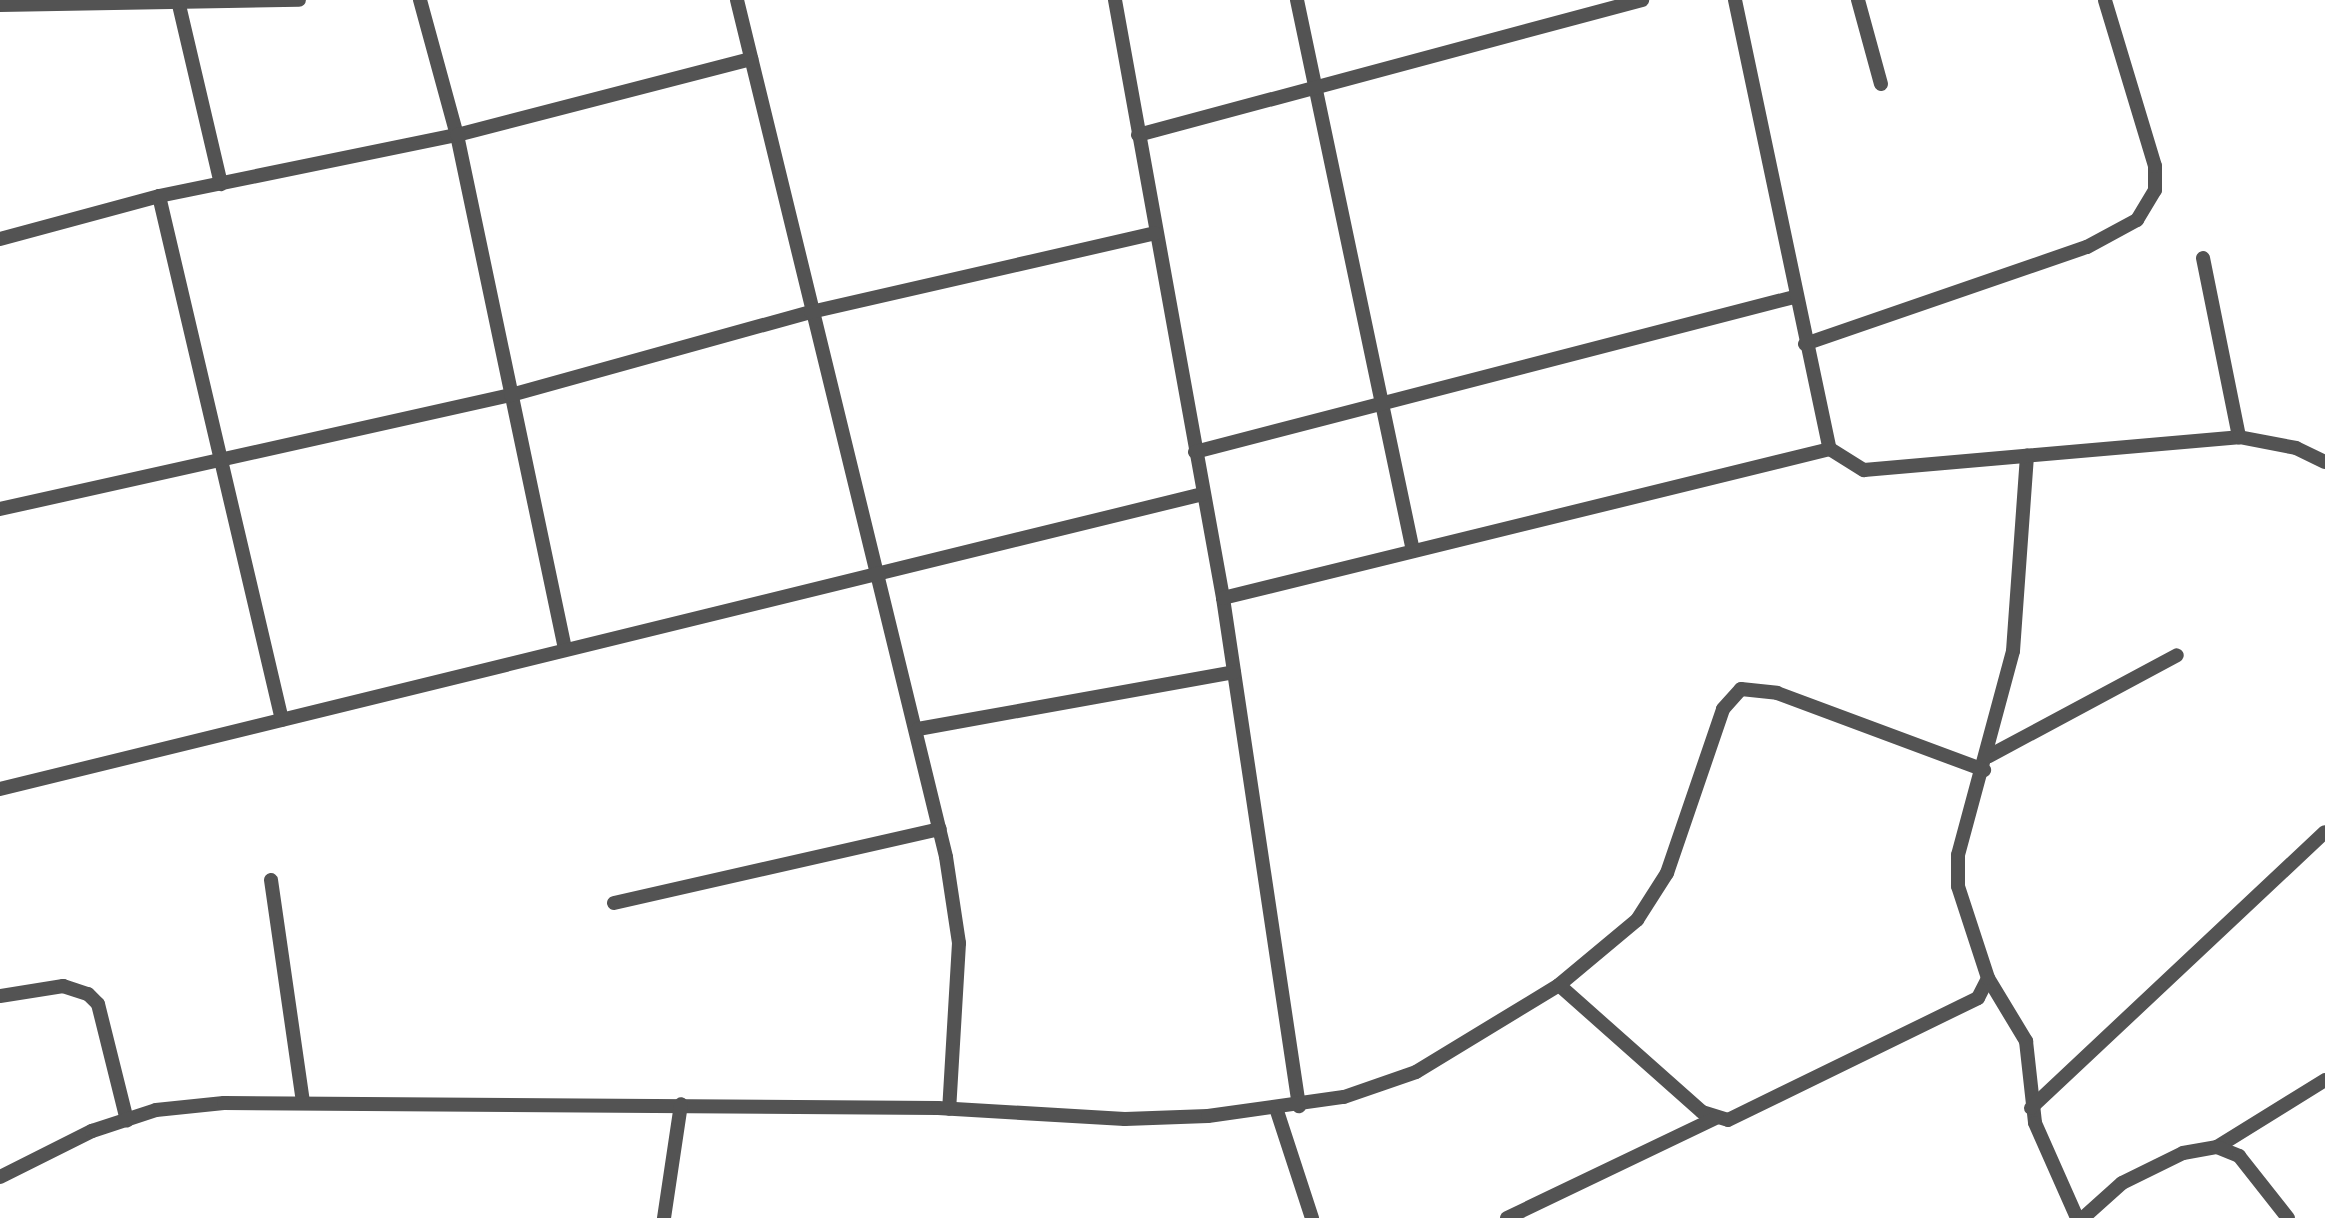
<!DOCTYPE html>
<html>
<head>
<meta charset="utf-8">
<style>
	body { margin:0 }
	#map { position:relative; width:2325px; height:1218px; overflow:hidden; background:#fff; font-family:"Open Sans",sans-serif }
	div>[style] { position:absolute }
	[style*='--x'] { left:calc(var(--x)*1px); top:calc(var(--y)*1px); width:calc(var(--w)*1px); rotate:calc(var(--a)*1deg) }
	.minor>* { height:14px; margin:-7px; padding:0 7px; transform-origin:7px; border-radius:7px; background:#535353 }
	.tertiary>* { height:14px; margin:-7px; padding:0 7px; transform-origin:7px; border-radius:7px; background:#535353 }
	span { translate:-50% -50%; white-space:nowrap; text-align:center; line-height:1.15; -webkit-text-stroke:5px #fff; paint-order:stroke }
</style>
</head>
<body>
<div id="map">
	<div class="minor">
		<i style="--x:420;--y:0;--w:140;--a:74.7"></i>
		<i style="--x:457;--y:135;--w:525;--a:78.13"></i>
		<i style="--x:737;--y:0;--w:882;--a:76.29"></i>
		<i style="--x:946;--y:857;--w:87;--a:81.4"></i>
		<i style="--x:959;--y:943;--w:166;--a:93.4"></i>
		<i style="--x:1115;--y:0;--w:608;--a:79.76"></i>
		<i style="--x:1223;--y:598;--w:514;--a:81.49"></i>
		<i style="--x:1297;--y:0;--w:563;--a:78.11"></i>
		<i style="--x:1858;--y:0;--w:87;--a:74.7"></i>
		<i style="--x:179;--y:5;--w:184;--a:76.8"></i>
		<i style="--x:1138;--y:135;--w:522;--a:-15"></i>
		<i style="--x:159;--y:196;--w:538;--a:76.79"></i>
		<i style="--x:0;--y:239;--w:165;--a:-15.1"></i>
		<i style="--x:159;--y:196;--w:304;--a:-11.6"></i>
		<i style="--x:457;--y:135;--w:304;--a:-14.5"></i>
		<i style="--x:2203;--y:258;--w:183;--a:78.6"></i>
		<i style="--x:1805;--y:344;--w:298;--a:-19"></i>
		<i style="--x:2087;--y:247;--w:57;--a:-28.4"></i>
		<i style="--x:2137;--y:220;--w:35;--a:-59"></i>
		<i style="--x:2155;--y:190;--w:24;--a:-90"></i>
		<i style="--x:2155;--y:166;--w:173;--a:-106.8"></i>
		<i style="--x:1195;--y:452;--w:619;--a:-14.51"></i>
		<i style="--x:0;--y:509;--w:524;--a:-12.58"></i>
		<i style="--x:511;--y:395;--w:311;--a:-15.5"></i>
		<i style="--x:811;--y:312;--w:353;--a:-12.9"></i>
		<i style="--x:1223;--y:598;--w:625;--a:-13.79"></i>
		<i style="--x:918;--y:729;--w:321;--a:-10.2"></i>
		<i style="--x:1989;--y:756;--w:213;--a:-28.2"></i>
		<i style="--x:0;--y:789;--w:1239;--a:-13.78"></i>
		<i style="--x:271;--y:880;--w:224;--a:81.8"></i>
		<i style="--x:614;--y:903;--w:334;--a:-12.8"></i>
		<i style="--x:1988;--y:978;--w:74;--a:58.9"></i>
		<i style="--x:2026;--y:1041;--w:82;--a:83.7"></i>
		<i style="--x:2035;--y:1123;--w:104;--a:66.1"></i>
		<i style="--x:1559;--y:985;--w:191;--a:41.6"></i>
		<i style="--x:1702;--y:1112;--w:27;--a:17"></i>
		<i style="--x:1728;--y:1120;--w:278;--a:-26"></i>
		<i style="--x:1978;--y:998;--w:22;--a:-63"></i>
		<i style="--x:1988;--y:978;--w:97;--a:-108.1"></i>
		<i style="--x:1958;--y:886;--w:31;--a:-90"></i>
		<i style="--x:1958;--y:855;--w:211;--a:-74.9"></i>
		<i style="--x:2013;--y:651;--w:196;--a:-85.9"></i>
		<i style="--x:0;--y:996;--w:64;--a:-9"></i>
		<i style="--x:63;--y:986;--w:26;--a:18"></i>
		<i style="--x:88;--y:994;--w:14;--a:45"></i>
		<i style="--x:98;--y:1004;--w:120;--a:76"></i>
		<i style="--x:1276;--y:1108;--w:116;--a:71.9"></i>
		<i style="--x:2031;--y:1108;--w:403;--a:-43.2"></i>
		<i style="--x:2217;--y:1147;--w:127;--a:-31.8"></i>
		<i style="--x:0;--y:1177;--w:103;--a:-26.6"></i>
		<i style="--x:92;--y:1131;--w:67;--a:-18.2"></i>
		<i style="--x:156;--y:1110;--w:68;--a:-5.9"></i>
		<i style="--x:224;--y:1103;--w:714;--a:0.4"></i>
		<i style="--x:938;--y:1108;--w:187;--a:3.4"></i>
		<i style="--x:1125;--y:1119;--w:83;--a:-2.1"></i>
		<i style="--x:1208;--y:1116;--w:137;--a:-8"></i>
		<i style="--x:1344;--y:1097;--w:76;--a:-19.1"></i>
		<i style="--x:1416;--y:1072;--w:167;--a:-31.3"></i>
		<i style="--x:1559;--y:985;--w:102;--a:-39.8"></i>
		<i style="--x:1637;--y:920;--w:56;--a:-57.4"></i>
		<i style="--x:1667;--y:873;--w:173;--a:-71.1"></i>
		<i style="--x:1723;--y:709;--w:27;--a:-48"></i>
		<i style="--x:1741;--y:689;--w:36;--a:6"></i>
		<i style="--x:1777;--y:693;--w:221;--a:20.4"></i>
		<i style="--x:664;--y:1218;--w:115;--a:-81.5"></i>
		<i style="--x:1507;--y:1218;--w:232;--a:-25.6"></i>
		<i style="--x:2083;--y:1218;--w:52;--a:-41.9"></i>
		<i style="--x:2122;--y:1183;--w:68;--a:-26.2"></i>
		<i style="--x:2183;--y:1153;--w:35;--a:-10"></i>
		<i style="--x:2217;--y:1147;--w:24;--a:22"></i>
		<i style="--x:2239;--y:1156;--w:79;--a:51.7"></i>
	</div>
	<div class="tertiary">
		<i style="--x:1735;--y:0;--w:459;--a:78.1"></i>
		<i style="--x:1830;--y:449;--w:40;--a:32"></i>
		<i style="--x:1864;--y:470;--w:376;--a:-5"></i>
		<i style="--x:2239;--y:437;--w:58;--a:10.9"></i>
		<i style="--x:2296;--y:448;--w:32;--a:26"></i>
		<i style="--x:0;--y:5;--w:299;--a:-1"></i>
	</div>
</div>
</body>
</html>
